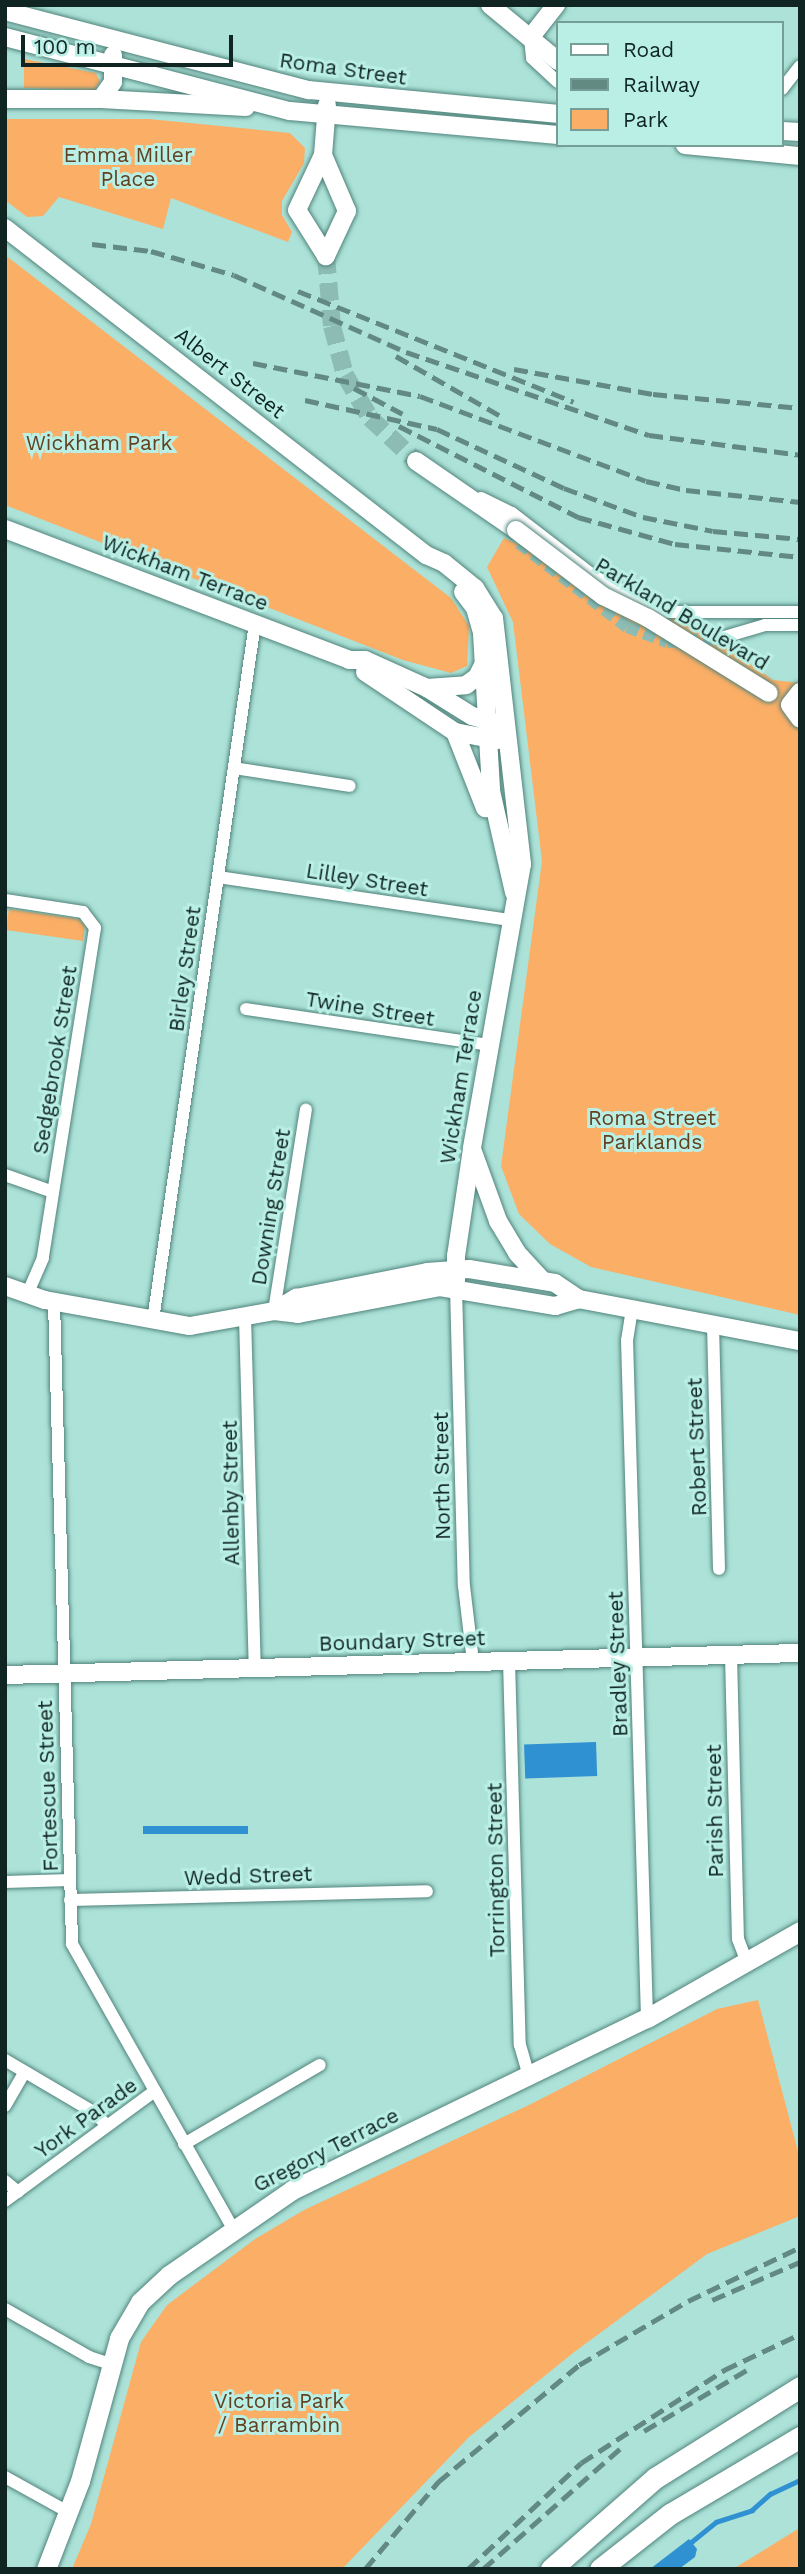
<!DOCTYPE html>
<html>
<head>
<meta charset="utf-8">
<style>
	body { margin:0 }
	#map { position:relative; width:805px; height:2574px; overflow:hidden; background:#ace2d8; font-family:"Work Sans",sans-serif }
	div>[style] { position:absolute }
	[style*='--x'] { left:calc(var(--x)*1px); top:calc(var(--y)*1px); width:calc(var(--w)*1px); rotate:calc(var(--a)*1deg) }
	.green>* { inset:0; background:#fbae66 }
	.water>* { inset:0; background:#2f91d2; transform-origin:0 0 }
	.stream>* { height:4.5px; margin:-2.25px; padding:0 2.25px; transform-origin:2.25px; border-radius:2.25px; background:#2f91d2 }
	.street-tunnel>* { height:12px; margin-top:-6px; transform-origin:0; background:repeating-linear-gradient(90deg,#8dbcb4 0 12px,transparent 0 18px) }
	.secondary-tunnel>* { height:18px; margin-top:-9px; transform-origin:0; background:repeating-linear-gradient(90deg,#8dbcb4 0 18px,transparent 0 27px) }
	.roads { filter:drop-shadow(0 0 2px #51847c) drop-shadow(0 0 2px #51847c) }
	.street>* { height:12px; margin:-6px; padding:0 6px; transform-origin:6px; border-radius:6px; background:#fff }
	.secondary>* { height:18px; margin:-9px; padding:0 9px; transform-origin:9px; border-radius:9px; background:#fff }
	.primary>* { height:19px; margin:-9.5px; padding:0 9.5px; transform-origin:9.5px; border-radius:9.5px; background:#fff }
	.highway>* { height:21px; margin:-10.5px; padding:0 10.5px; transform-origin:10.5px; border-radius:10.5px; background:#fff }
	.rail>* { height:4.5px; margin-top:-2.25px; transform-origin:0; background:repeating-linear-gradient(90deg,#638983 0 14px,transparent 0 21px) }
	.bridges { filter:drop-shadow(0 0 2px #51847c) drop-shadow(0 0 2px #51847c) }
	.secondary-bridge>* { height:18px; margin:-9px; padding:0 9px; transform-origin:9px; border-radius:9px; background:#fff }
	span { translate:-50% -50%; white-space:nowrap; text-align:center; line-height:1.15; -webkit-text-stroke:6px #b9efe5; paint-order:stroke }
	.street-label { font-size:21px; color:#102522 }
	.park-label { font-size:21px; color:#624121 }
	.frame { position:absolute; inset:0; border:7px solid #102522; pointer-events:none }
	.legend { position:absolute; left:556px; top:21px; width:228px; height:126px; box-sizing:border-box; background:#b9efe5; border:2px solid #759e97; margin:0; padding:9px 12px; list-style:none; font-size:21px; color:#102522 }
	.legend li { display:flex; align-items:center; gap:14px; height:35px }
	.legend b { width:35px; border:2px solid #759e97 }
	.scale { position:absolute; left:21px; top:35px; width:212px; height:32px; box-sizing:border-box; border:4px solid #102522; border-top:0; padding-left:9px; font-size:21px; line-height:24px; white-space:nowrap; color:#102522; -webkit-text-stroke:5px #b9efe5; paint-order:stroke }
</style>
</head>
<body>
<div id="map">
	<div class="green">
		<i style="clip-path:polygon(24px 59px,96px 73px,100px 82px,94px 90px,24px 88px)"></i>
		<i style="clip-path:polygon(5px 119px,149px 119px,290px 133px,305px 148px,304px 163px,282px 201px,282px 215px,292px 232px,288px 242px,171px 198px,163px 229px,59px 197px,43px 216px,27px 217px,5px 200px)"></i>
		<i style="clip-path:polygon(5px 255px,451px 598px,469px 626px,467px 666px,451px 673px,403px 660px,5px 505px)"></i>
		<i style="clip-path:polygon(504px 538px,651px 605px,672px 618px,677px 612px,773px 680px,800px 683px,800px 1315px,591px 1267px,550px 1244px,519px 1214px,501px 1166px,542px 861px,513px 622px,487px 567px)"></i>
		<i style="clip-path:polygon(9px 909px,79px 919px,85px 926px,83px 941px,6px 930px)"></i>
		<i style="clip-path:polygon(758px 2000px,800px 2159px,800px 2216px,707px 2254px,573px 2353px,469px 2437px,342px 2569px,72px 2569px,91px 2524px,141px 2342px,167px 2305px,255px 2239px,304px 2210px,529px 2105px,717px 2009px)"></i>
		<i style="clip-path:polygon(798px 2529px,800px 2569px,733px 2569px)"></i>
	</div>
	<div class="water">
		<i style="left:596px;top:1742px;width:34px;height:72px;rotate:88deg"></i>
		<i style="left:248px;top:1826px;width:8px;height:105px;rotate:90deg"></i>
		<i style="clip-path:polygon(689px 2539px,697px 2549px,695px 2557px,679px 2569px,650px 2569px)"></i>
	</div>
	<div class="stream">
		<i style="--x:690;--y:2543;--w:33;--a:-39"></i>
		<i style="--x:716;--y:2522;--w:38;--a:-18"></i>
		<i style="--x:752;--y:2510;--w:24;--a:-42"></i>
		<i style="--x:770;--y:2494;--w:33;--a:-25"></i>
	</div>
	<div class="street-tunnel">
		<i style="--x:519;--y:543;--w:137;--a:37.9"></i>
		<i style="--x:627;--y:627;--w:43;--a:20.6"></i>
		<i style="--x:667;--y:642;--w:54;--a:-4.2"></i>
	</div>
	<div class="secondary-tunnel">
		<i style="--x:326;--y:256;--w:70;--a:85.1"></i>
		<i style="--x:332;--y:326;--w:51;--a:75.1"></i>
		<i style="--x:345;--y:375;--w:50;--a:59.8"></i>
		<i style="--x:370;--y:418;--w:63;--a:43.1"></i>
	</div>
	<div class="roads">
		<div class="street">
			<i style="--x:530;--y:38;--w:20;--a:84"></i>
			<i style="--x:532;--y:58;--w:35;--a:43"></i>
			<i style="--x:782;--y:89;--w:29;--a:-52"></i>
			<i style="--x:481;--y:498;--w:34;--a:26"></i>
			<i style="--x:512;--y:513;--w:105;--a:37.6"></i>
			<i style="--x:595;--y:577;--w:79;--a:26.2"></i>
			<i style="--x:666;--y:612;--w:134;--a:0"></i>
			<i style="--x:721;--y:638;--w:46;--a:-16.5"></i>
			<i style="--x:765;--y:625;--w:35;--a:0"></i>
			<i style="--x:234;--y:768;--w:117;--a:8.8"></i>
			<i style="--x:218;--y:877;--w:295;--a:8.4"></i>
			<i style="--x:5;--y:900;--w:79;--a:8.7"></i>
			<i style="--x:83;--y:912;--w:20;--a:53"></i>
			<i style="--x:95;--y:928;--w:334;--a:99"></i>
			<i style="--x:43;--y:1258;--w:40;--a:113.4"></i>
			<i style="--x:246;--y:1009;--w:246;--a:8.4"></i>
			<i style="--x:5;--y:1175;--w:51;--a:19.5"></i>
			<i style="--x:456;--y:1288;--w:298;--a:88.5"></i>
			<i style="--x:464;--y:1586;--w:77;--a:83.2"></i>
			<i style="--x:54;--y:1302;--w:642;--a:88.39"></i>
			<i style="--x:72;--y:1944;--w:325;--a:60.5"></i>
			<i style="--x:632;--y:1309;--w:31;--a:99"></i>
			<i style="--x:627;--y:1340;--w:678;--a:88.31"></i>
			<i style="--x:274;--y:1311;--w:204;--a:-81"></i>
			<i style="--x:245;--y:1317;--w:351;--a:88.4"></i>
			<i style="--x:153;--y:1320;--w:704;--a:-81.67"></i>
			<i style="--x:713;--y:1324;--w:245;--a:88.6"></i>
			<i style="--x:731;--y:1655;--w:284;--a:88.6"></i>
			<i style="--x:738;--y:1939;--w:26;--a:69"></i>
			<i style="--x:509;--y:1661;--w:384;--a:88.4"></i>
			<i style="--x:520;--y:2045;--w:33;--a:74"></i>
			<i style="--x:5;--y:1882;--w:65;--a:-1.8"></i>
			<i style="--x:70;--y:1900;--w:357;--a:-1.4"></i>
			<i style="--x:5;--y:2060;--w:104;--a:30.5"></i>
			<i style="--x:95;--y:2113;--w:16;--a:47"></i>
			<i style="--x:5;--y:2106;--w:39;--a:-60"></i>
			<i style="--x:184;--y:2144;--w:157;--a:-30.2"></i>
			<i style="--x:5;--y:2181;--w:17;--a:40"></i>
			<i style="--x:5;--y:2201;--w:186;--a:-36.3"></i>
			<i style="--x:5;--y:2309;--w:97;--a:29.7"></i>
			<i style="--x:89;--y:2357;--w:23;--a:18"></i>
			<i style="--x:5;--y:2477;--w:74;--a:29"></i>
		</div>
		<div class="secondary">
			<i style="--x:490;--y:5;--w:88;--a:39.5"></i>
			<i style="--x:5;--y:11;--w:314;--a:14.6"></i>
			<i style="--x:309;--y:90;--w:250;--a:5.5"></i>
			<i style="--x:5;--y:37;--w:294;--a:14.6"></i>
			<i style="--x:290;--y:111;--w:269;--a:5.1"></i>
			<i style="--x:530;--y:38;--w:42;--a:-51.8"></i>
			<i style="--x:5;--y:99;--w:96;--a:0"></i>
			<i style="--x:101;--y:99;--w:145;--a:3.2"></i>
			<i style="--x:101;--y:99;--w:21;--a:-55"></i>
			<i style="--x:113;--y:82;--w:27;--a:-90"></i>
			<i style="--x:782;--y:131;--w:18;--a:3"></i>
			<i style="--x:685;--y:145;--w:116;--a:5.5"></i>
			<i style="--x:323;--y:155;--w:61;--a:66.8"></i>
			<i style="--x:347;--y:211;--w:50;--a:115"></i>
			<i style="--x:5;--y:228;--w:533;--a:37.84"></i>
			<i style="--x:426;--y:555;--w:20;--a:24"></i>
			<i style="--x:444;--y:563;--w:40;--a:39"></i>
			<i style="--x:475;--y:588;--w:36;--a:58"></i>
			<i style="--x:494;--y:618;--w:248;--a:83.5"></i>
			<i style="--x:522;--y:864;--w:289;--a:100"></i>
			<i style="--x:472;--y:1149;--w:108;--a:98.5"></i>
			<i style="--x:456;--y:1256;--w:32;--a:90"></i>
			<i style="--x:326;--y:256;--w:54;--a:-122.2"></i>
			<i style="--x:297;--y:210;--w:61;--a:-64.7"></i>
			<i style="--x:323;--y:155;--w:50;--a:-85.4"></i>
			<i style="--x:416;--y:461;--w:121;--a:34.6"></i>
			<i style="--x:5;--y:529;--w:368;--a:20.8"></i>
			<i style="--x:349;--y:660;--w:16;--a:0"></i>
			<i style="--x:365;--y:660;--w:68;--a:24.3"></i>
			<i style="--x:427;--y:688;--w:53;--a:31.9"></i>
			<i style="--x:472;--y:716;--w:35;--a:16"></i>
			<i style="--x:463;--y:592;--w:20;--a:53"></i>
			<i style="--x:475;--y:608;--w:26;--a:74"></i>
			<i style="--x:482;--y:633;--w:158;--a:86.7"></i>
			<i style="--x:491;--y:791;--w:104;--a:77.2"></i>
			<i style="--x:365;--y:672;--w:108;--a:33.7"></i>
			<i style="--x:455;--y:732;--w:43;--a:10.8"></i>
			<i style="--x:427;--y:688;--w:39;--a:-4"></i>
			<i style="--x:466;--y:685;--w:14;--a:-36"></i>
			<i style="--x:477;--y:677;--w:13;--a:-63"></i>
			<i style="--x:800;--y:692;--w:16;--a:128"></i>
			<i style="--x:790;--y:705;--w:17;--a:54"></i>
			<i style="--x:455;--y:732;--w:82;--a:68.5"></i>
			<i style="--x:472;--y:1149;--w:77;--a:70.1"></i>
			<i style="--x:498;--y:1221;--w:37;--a:59"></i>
			<i style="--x:517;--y:1253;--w:38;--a:47"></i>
			<i style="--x:5;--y:1286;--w:42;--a:19.3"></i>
			<i style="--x:45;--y:1300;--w:147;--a:10.2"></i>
			<i style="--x:190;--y:1326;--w:85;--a:-10.1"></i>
			<i style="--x:274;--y:1311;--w:24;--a:7"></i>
			<i style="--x:298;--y:1314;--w:145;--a:-10.8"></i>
			<i style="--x:440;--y:1287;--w:117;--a:9.4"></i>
			<i style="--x:555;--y:1306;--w:25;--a:-16"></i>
			<i style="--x:274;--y:1311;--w:26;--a:-31"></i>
			<i style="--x:296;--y:1298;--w:134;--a:-11.2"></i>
			<i style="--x:427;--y:1272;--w:42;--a:-4.1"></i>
			<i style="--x:469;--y:1269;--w:87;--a:9.2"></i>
			<i style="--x:555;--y:1283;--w:29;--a:34"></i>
			<i style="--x:579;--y:1299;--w:225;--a:10.8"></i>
			<i style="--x:5;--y:1675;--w:795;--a:-1.59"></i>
		</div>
		<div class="primary">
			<i style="--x:46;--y:2569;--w:94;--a:-68.9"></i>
			<i style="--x:80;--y:2481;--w:148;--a:-74.7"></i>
			<i style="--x:119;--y:2338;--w:42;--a:-59.7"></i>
			<i style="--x:140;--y:2302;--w:40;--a:-43"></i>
			<i style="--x:169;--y:2275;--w:150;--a:-34.6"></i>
			<i style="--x:292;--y:2190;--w:394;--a:-25.9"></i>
			<i style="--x:647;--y:2018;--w:176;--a:-29.6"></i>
		</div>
		<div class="highway">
			<i style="--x:551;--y:2569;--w:138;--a:-41.2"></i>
			<i style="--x:655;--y:2478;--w:171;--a:-32.1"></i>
			<i style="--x:600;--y:2569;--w:89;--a:-38.2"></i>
			<i style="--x:670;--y:2514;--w:151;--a:-30.6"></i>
		</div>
	</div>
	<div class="rail">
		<i style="--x:92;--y:244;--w:59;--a:6.8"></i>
		<i style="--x:151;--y:251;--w:86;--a:16.1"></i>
		<i style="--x:234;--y:275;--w:188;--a:24.1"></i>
		<i style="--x:406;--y:352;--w:257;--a:18.9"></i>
		<i style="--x:649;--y:435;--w:152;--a:7.5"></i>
		<i style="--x:298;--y:291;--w:297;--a:21.9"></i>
		<i style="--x:396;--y:356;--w:119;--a:29.8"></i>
		<i style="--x:253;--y:363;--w:170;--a:11.2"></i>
		<i style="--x:420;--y:396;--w:241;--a:20.6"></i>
		<i style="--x:646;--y:481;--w:41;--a:12.7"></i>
		<i style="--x:686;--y:490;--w:115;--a:6"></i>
		<i style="--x:514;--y:369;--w:141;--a:10.2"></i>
		<i style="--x:653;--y:394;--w:148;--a:5.4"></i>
		<i style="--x:354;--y:388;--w:55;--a:28"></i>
		<i style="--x:305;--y:400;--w:135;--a:12.4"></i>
		<i style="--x:437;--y:429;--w:140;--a:24.9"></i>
		<i style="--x:564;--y:488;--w:84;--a:20.2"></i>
		<i style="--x:643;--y:517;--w:71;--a:11.3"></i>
		<i style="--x:713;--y:531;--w:87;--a:5.3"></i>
		<i style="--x:399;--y:426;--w:201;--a:26.9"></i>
		<i style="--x:578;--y:517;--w:101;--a:15.6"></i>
		<i style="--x:675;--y:544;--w:126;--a:5.9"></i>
		<i style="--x:712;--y:2300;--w:96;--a:-23.4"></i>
		<i style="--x:644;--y:2431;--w:126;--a:-30.7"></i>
		<i style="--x:365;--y:2569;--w:114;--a:-50"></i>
		<i style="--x:438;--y:2482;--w:183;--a:-39.7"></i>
		<i style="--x:579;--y:2365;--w:126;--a:-30.4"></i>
		<i style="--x:688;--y:2301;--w:124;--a:-25.7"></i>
		<i style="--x:468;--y:2569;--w:155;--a:-43.2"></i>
		<i style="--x:581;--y:2463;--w:171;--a:-33"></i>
		<i style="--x:724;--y:2370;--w:84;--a:-25.3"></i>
		<i style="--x:483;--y:2569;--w:188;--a:-41.3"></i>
	</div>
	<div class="bridges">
		<div class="secondary-bridge">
			<i style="--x:516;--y:530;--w:109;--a:37.2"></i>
			<i style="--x:603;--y:596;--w:50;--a:26.1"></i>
			<i style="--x:648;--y:618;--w:142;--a:31.8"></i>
		</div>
	</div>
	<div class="street-label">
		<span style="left:343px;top:69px;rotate:8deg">Roma Street</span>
		<span style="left:230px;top:373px;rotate:38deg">Albert Street</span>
		<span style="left:185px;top:573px;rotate:21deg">Wickham Terrace</span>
		<span style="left:682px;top:614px;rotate:31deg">Parkland Boulevard</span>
		<span style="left:367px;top:880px;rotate:9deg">Lilley Street</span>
		<span style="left:185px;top:969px;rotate:-82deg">Birley Street</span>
		<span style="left:370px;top:1009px;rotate:9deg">Twine Street</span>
		<span style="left:55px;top:1060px;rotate:-81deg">Sedgebrook Street</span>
		<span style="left:461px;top:1077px;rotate:-81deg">Wickham Terrace</span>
		<span style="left:271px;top:1207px;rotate:-81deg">Downing Street</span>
		<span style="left:697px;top:1447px;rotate:-92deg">Robert Street</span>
		<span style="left:442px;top:1476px;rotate:-91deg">North Street</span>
		<span style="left:231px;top:1493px;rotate:-91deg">Allenby Street</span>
		<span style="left:402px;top:1641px;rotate:-2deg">Boundary Street</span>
		<span style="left:618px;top:1664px;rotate:-92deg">Bradley Street</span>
		<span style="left:48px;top:1786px;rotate:-92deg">Fortescue Street</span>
		<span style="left:715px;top:1811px;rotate:-91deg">Parish Street</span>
		<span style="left:496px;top:1870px;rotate:-91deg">Torrington Street</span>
		<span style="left:248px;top:1876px;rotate:-2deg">Wedd Street</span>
		<span style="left:86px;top:2118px;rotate:-36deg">York Parade</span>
		<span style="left:326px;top:2150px;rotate:-27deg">Gregory Terrace</span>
	</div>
	<div class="park-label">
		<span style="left:128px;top:167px">Emma Miller<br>Place</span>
		<span style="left:99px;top:443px">Wickham Park</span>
		<span style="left:652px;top:1130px">Roma Street<br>Parklands</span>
		<span style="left:279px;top:2413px">Victoria Park<br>/ Barrambin</span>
	</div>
	<div class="frame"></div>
	<ul class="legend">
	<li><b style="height:9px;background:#fff"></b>Road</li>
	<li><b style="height:9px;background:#638983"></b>Railway</li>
	<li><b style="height:19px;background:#fbae66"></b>Park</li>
	</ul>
	<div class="scale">100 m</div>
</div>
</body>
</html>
